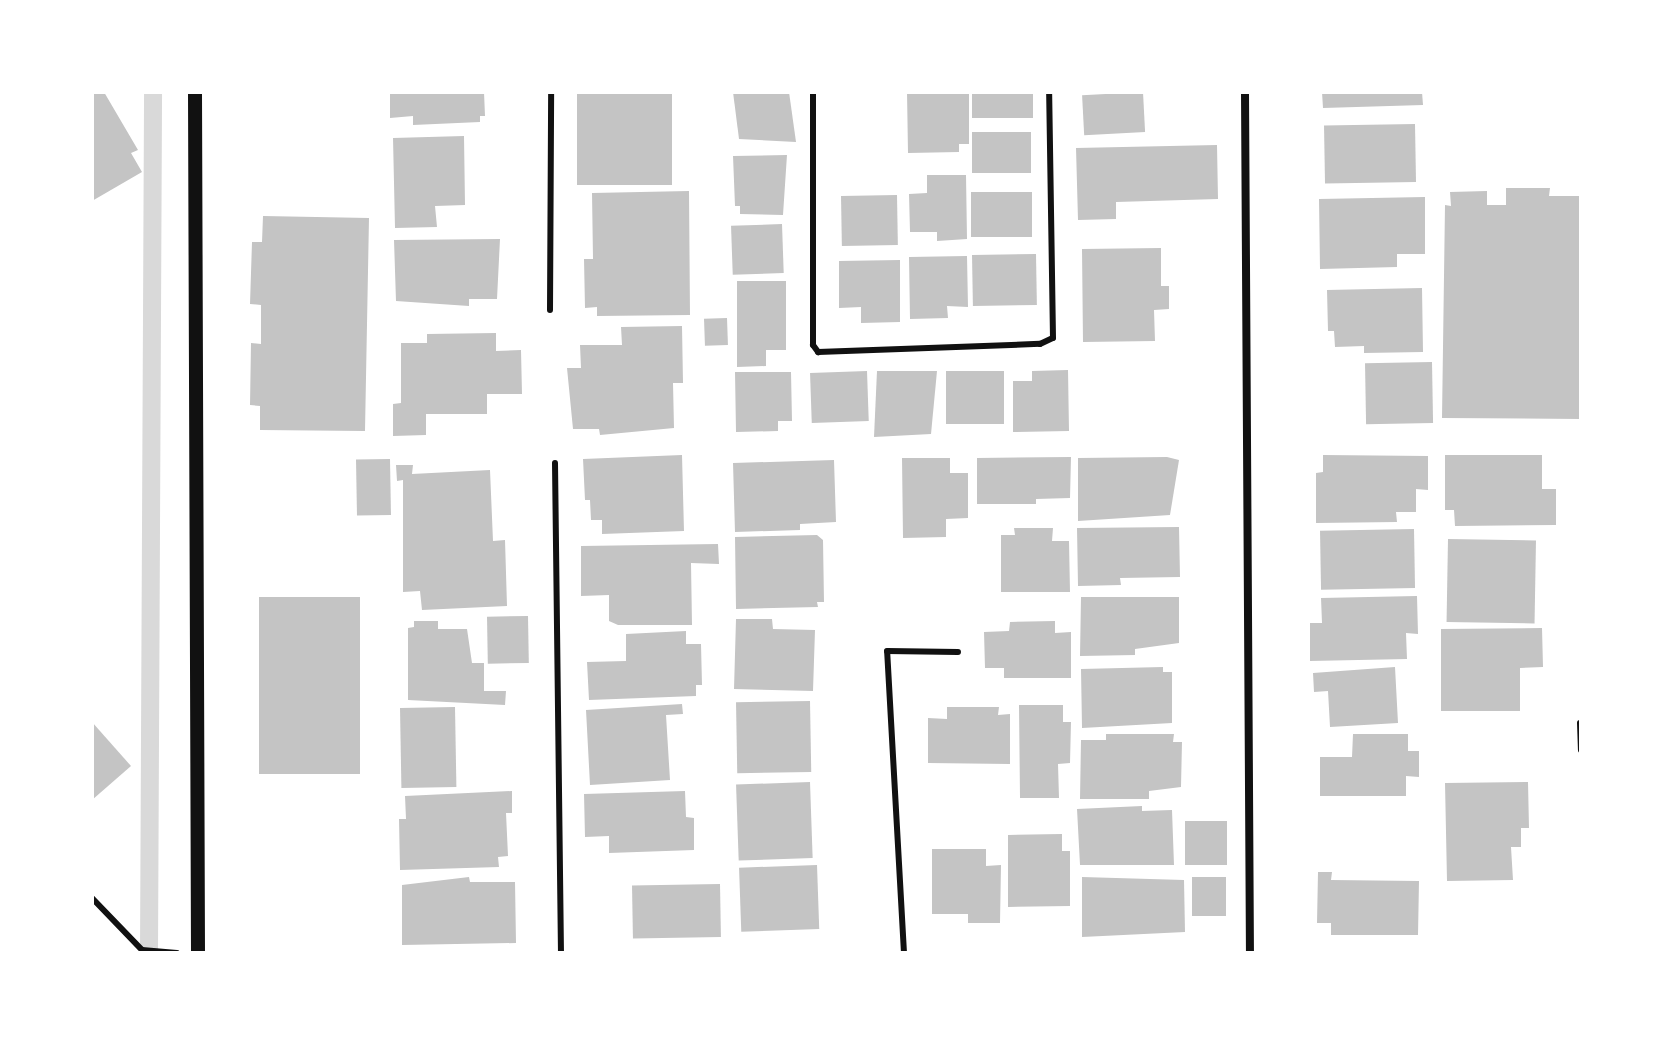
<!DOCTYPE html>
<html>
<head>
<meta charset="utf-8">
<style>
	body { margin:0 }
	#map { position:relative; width:1673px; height:1045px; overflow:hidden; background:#fff; font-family:"Public Sans",sans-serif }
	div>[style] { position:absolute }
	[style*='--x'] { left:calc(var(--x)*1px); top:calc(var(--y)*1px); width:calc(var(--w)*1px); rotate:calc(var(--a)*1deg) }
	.stream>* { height:18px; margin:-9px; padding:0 9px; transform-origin:9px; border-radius:9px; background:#d9d9d9 }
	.building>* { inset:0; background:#c4c4c4; transform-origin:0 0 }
	.service>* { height:6px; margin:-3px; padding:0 3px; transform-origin:3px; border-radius:3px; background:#111 }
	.minor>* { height:8px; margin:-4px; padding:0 4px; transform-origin:4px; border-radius:4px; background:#111 }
	.tertiary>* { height:14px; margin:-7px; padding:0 7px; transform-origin:7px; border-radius:7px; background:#111 }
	span { translate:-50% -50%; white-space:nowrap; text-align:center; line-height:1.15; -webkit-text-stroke:8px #fff; paint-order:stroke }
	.frame { position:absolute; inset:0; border:94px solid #fff; pointer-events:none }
</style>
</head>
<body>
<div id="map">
	<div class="stream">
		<i style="--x:149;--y:953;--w:861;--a:-89.73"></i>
	</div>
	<div class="building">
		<i style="clip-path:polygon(92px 92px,104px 92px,138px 150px,131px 153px,142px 172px,92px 201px)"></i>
		<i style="clip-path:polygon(390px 92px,484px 92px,485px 116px,480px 116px,480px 122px,413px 125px,413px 116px,390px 118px)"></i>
		<i style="left:577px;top:92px;width:95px;height:93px"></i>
		<i style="clip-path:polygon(733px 92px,789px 92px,796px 142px,739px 139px)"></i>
		<i style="clip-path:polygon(907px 92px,969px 92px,969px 144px,959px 144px,959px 152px,908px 153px)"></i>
		<i style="left:972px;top:92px;width:61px;height:26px"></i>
		<i style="left:1143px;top:92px;width:40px;height:61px;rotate:87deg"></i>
		<i style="clip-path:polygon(1322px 92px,1422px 92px,1423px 105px,1323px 108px)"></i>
		<i style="left:1415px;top:124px;width:58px;height:91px;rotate:89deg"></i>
		<i style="left:972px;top:132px;width:59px;height:41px"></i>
		<i style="clip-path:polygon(464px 136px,465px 205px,435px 206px,437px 227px,395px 228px,393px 138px)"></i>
		<i style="clip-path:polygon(1217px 145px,1218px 199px,1116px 202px,1116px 219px,1078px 220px,1076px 148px)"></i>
		<i style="clip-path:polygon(787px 155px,783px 215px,740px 214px,740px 206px,735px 206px,733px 156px)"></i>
		<i style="clip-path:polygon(927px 175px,966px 175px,967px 239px,937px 241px,937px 232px,910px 232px,909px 194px,927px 193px)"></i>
		<i style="clip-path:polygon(1506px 188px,1550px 188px,1549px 196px,1581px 196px,1581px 419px,1442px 418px,1445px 205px,1451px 206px,1450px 192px,1487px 191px,1487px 205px,1506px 205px)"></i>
		<i style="clip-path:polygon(689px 191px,690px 315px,597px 316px,597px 307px,585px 308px,584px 259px,593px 259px,592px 193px)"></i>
		<i style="left:1032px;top:192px;width:45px;height:61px;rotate:90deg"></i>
		<i style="left:897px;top:195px;width:50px;height:56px;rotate:89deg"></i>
		<i style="clip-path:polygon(1425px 197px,1425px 254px,1397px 254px,1397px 267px,1320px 269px,1319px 199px)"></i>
		<i style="clip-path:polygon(263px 216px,369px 218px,365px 431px,260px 430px,260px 406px,250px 405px,251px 343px,261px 344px,261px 305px,250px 304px,252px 242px,262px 242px)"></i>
		<i style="left:782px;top:224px;width:49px;height:51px;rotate:88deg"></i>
		<i style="clip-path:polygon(500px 239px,497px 299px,469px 299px,469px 306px,396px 301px,394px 240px)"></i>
		<i style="clip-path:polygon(1161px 248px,1161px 286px,1169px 286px,1169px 309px,1154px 310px,1155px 341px,1083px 342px,1082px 249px)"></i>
		<i style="left:1036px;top:254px;width:51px;height:64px;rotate:89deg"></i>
		<i style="clip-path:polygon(967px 256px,968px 307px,947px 306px,948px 318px,910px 319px,909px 257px)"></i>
		<i style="clip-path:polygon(900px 260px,900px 322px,861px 323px,861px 307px,839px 308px,839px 261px)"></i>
		<i style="clip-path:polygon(737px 281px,786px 281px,786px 350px,766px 350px,766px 366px,737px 367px)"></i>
		<i style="clip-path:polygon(1422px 288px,1423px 352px,1364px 353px,1364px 346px,1335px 347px,1334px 331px,1328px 331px,1327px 290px)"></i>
		<i style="left:727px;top:318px;width:27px;height:23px;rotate:88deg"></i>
		<i style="clip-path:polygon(682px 326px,683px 383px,673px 383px,674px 428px,600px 435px,599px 429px,573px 429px,567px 368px,581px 368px,580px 345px,622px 345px,621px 327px)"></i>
		<i style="clip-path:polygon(496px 333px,496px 351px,521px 350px,522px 394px,487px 394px,487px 414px,426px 414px,426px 435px,393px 436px,393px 404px,401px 403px,401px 343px,427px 343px,427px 334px)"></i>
		<i style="left:1432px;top:362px;width:61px;height:67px;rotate:89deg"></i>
		<i style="clip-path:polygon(1068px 370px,1069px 431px,1013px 432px,1013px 381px,1032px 381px,1032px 371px)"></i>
		<i style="left:867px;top:371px;width:50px;height:57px;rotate:88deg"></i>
		<i style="clip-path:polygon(877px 371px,937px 371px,931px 434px,874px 437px)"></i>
		<i style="left:1004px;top:371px;width:53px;height:58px;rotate:90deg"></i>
		<i style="clip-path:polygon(735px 372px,791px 372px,792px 421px,778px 421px,778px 431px,736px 432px)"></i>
		<i style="clip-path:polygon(682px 455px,684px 531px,602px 534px,602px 520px,591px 520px,590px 500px,585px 500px,583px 459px)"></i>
		<i style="clip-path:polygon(1323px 455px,1428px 456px,1428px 490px,1416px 489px,1416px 512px,1396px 512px,1397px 522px,1316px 523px,1316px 473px,1323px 472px)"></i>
		<i style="clip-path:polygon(1445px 455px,1542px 455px,1542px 489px,1556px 489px,1556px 525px,1455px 526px,1454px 510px,1445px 510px)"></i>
		<i style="clip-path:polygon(1071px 457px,1070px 498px,1036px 499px,1036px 504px,977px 504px,977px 458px)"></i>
		<i style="clip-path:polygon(1167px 457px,1179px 460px,1170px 515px,1078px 521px,1078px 458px)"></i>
		<i style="clip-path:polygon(902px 458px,950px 458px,950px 473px,968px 473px,968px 518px,946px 519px,946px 537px,903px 538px)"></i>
		<i style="left:390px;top:459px;width:56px;height:34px;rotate:89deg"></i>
		<i style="clip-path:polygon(834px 460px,836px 522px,800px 524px,800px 530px,735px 532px,733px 463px)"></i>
		<i style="clip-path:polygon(396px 465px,413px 465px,412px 474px,490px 470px,493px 541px,505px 540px,507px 606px,422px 610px,420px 591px,403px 592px,403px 480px,397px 481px)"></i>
		<i style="clip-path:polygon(1179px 527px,1180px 577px,1120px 578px,1121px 585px,1078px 586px,1077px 528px)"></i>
		<i style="clip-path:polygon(1014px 528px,1053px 528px,1052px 541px,1069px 541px,1070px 592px,1001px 592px,1001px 535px,1015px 535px)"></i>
		<i style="left:1414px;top:529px;width:59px;height:94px;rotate:89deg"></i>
		<i style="clip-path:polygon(817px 535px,823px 540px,824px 602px,817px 602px,818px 607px,736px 609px,735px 537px)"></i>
		<i style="left:1448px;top:539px;width:88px;height:83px;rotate:1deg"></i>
		<i style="clip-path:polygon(718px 544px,719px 564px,691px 563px,692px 625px,618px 625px,609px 621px,609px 595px,581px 596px,581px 546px)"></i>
		<i style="clip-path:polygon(1417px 596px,1418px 634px,1406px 633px,1407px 659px,1310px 661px,1310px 623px,1322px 623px,1321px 598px)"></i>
		<i style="left:259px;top:597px;width:101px;height:177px"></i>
		<i style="clip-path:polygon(1081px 597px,1179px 597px,1179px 643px,1135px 649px,1135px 655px,1080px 656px)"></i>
		<i style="left:528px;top:616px;width:47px;height:41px;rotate:89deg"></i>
		<i style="clip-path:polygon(736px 619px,772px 619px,773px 629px,815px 630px,813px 691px,734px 689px)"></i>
		<i style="clip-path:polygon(414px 621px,438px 621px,438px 629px,467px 629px,472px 663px,484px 663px,484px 691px,506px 691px,505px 705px,408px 700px,408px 628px,414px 627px)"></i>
		<i style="clip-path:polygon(1055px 621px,1055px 633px,1071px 632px,1071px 678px,1004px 678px,1004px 668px,985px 668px,984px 632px,1009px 631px,1010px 622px)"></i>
		<i style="clip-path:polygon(1542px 628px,1543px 667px,1520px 668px,1520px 711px,1441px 711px,1441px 629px)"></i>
		<i style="clip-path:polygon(686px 631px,686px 644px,701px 644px,702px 685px,696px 685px,696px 696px,589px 700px,587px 662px,626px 661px,626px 634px)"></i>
		<i style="clip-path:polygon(1163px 667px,1163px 672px,1172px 672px,1172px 723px,1082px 728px,1081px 669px)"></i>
		<i style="clip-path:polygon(1395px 667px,1398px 723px,1330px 727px,1328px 691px,1314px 692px,1313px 673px)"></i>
		<i style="left:810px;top:701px;width:71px;height:74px;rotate:89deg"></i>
		<i style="clip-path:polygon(682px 704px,683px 714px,666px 715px,670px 780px,590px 785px,586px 710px)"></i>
		<i style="clip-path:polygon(1019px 705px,1063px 705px,1063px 722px,1071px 722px,1070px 763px,1058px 764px,1059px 798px,1020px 798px)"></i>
		<i style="left:455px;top:707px;width:80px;height:55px;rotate:89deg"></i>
		<i style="clip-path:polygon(947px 707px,999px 707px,998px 715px,1010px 714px,1010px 764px,928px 763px,928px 718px,947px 719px)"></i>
		<i style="clip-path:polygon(92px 722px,131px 766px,92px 800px)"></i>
		<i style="clip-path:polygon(1106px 734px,1174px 734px,1173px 742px,1182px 742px,1181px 787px,1149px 791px,1149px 799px,1080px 799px,1081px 740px,1106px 740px)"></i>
		<i style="clip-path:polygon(1353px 734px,1408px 734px,1408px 751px,1419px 751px,1419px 777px,1406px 776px,1406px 796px,1320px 796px,1320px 757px,1352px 757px)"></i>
		<i style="left:810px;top:782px;width:76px;height:74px;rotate:88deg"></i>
		<i style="clip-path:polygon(1528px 782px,1529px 828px,1521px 828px,1521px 847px,1511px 847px,1513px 880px,1447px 881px,1445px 783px)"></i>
		<i style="clip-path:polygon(512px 791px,512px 813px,506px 813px,508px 856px,498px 857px,499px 867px,400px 870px,399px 819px,406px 819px,405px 796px)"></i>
		<i style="clip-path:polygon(685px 791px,686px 817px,694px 818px,694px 850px,609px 853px,609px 836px,585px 837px,584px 794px)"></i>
		<i style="clip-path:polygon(1142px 806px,1142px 811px,1172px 810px,1174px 865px,1080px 865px,1077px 809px)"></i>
		<i style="left:1185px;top:821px;width:42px;height:44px"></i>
		<i style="clip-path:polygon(1062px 834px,1062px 851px,1070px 851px,1070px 906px,1008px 907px,1008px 835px)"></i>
		<i style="clip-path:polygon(932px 849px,986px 849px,986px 866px,1001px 865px,1000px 923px,968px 923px,968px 914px,932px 914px)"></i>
		<i style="left:817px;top:865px;width:64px;height:78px;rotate:88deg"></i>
		<i style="clip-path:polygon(1318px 872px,1332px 872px,1331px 880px,1419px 881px,1418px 935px,1331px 935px,1331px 923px,1317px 923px)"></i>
		<i style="clip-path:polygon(469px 877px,470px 882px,515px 882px,516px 943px,402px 945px,402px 885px)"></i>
		<i style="clip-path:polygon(1082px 877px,1184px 880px,1185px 932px,1082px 937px)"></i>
		<i style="left:1226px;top:877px;width:39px;height:34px;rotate:90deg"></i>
		<i style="left:720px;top:884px;width:53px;height:88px;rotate:89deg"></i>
	</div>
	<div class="service">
		<i style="--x:813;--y:92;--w:253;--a:90"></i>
		<i style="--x:813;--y:345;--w:9;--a:54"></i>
		<i style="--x:818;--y:352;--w:222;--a:-2.1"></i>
		<i style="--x:1040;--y:344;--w:14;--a:-25"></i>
		<i style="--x:1053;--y:338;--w:246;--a:-90.9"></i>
		<i style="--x:550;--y:310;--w:218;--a:-89.7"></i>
		<i style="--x:555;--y:463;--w:490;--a:89.3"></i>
		<i style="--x:1580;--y:723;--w:27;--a:88"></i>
		<i style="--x:92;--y:898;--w:72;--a:46.1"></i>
		<i style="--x:142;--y:950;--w:35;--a:5"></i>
		<i style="--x:904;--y:953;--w:302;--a:-93.2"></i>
		<i style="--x:887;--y:651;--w:71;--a:0.8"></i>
	</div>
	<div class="minor">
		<i style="--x:1245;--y:92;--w:861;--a:89.67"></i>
	</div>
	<div class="tertiary">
		<i style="--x:195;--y:92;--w:861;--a:89.8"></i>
	</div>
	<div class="frame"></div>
</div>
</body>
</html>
